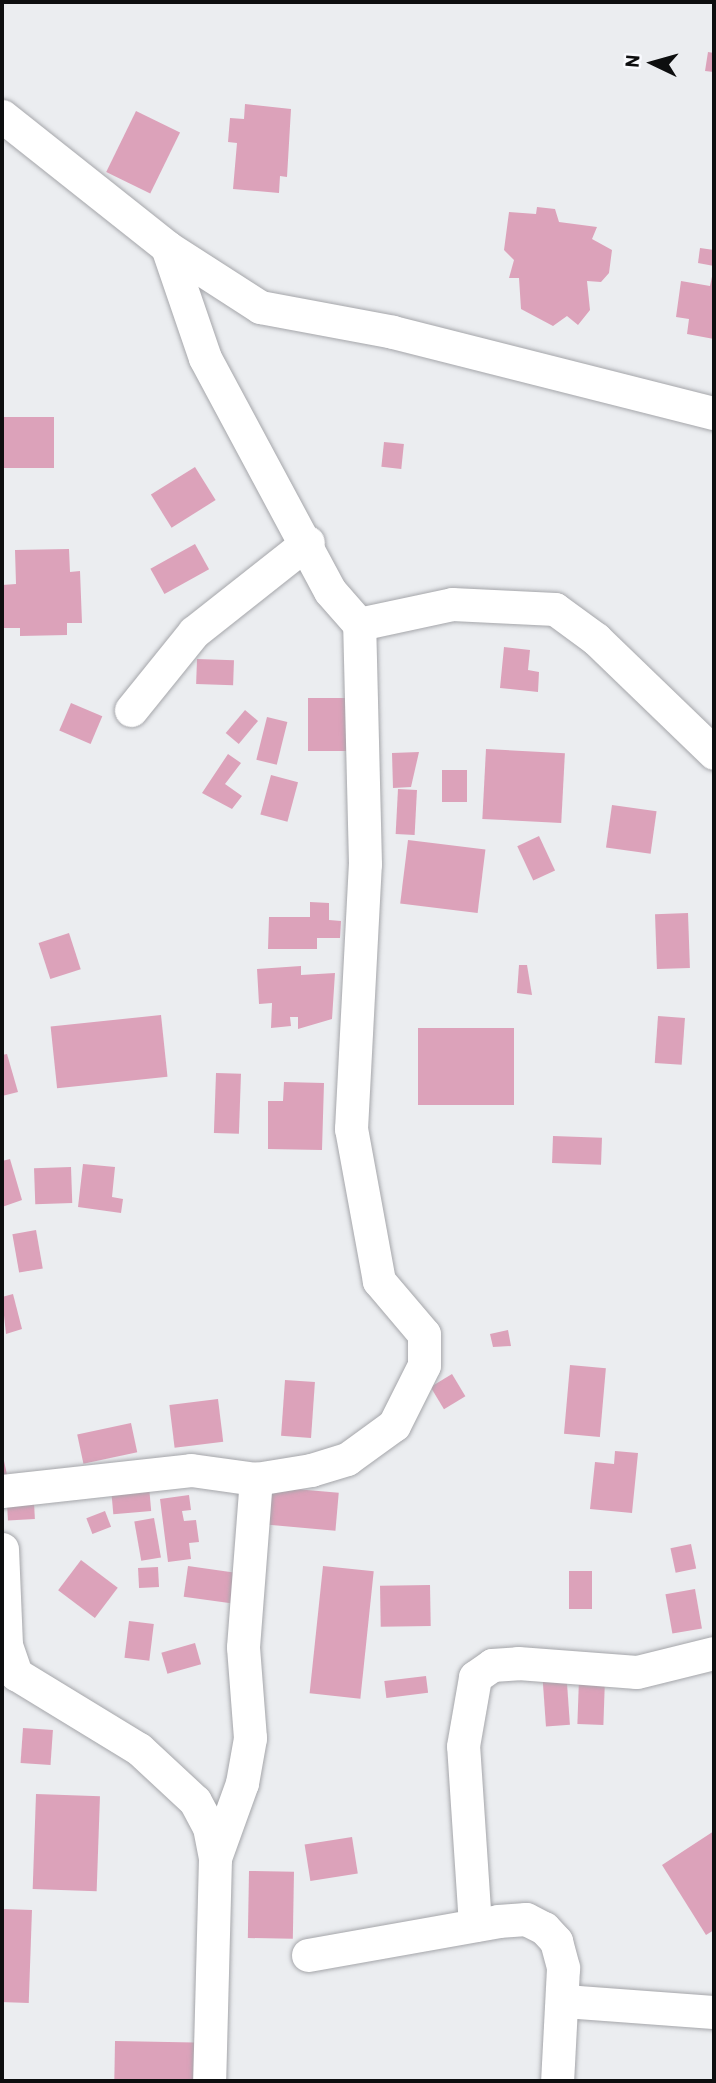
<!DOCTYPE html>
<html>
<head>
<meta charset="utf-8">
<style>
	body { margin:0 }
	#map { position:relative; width:716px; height:2083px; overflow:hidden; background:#ebedf0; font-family:Barlow,sans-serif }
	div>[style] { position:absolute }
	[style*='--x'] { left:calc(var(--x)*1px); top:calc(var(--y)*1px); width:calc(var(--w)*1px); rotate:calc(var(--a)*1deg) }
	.building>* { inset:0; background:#dca2ba; transform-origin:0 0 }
	.roads { filter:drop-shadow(0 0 2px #a5a6aa) drop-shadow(0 0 2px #a5a6aa) }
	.minor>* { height:33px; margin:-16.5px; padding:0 16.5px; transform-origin:16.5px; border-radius:16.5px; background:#fff }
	span { translate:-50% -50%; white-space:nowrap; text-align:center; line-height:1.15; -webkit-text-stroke:7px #f9fafe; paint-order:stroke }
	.frame { position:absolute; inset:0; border:4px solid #0d0e0f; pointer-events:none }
	.north { position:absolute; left:618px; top:28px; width:70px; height:70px; -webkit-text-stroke:5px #f9fafe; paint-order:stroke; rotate:275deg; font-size:19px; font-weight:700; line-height:28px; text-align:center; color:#0d0e0f }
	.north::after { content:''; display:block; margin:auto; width:24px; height:32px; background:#0d0e0f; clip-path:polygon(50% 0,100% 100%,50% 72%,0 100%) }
</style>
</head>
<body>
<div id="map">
	<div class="building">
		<i style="clip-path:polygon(708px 52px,714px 53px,714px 72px,705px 71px)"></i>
		<i style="clip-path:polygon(245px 104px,291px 109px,287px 177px,280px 176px,279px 193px,233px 189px,237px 143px,228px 142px,230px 118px,244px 119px)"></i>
		<i style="left:136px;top:111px;width:49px;height:68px;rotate:26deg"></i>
		<i style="clip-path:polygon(537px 207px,555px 209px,559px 222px,597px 227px,592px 239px,612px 250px,609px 273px,601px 282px,587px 281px,590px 310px,578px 325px,567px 316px,553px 326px,521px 309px,519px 278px,509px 278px,514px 260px,504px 250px,509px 212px,536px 214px)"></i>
		<i style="clip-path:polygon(700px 248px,714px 250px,714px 266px,698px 263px)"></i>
		<i style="clip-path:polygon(714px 267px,714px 339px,687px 334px,689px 319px,676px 317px,681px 281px,710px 286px)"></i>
		<i style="left:54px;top:417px;width:51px;height:52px;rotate:90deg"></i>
		<i style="left:384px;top:442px;width:20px;height:25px;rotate:6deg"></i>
		<i style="left:195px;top:467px;width:39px;height:52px;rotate:58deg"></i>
		<i style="left:195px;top:544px;width:29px;height:51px;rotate:61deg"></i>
		<i style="clip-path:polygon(69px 549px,70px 572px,80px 571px,82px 623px,67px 623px,67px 635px,20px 636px,20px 628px,3px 628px,2px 585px,16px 584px,15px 550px)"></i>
		<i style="clip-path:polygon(504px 647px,530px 650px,528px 670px,539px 672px,538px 692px,500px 688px)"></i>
		<i style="left:197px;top:659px;width:37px;height:25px;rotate:2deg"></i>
		<i style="left:308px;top:698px;width:38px;height:53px"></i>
		<i style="left:71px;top:703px;width:34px;height:30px;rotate:23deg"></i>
		<i style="left:245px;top:710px;width:17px;height:30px;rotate:40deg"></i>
		<i style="left:267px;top:717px;width:21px;height:44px;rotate:14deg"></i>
		<i style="left:486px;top:749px;width:79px;height:70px;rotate:3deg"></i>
		<i style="clip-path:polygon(419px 752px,411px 787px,393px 788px,392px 753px)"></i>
		<i style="clip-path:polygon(228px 754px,241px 763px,225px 784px,242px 796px,232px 809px,202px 793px)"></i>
		<i style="left:442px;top:770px;width:25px;height:32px"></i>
		<i style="left:271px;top:775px;width:28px;height:41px;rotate:15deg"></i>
		<i style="left:398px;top:789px;width:19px;height:45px;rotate:3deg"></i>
		<i style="left:612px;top:805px;width:45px;height:43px;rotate:8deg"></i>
		<i style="left:539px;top:836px;width:38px;height:24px;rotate:65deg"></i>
		<i style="left:408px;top:840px;width:78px;height:64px;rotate:7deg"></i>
		<i style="clip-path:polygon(310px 902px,329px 903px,329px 920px,341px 921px,340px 938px,317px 938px,317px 949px,268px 949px,269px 917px,310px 917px)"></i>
		<i style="left:688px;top:913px;width:55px;height:33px;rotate:88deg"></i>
		<i style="left:69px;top:933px;width:38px;height:32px;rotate:72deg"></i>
		<i style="clip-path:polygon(519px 965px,527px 965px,532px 995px,517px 993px)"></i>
		<i style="clip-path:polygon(301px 966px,301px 975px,335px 973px,332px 1019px,298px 1029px,298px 1017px,290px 1017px,291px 1026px,271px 1028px,272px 1003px,259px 1004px,257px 969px)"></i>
		<i style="left:161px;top:1015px;width:62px;height:111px;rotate:84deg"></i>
		<i style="left:658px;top:1016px;width:27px;height:47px;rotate:4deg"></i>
		<i style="left:418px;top:1028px;width:96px;height:77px"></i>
		<i style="clip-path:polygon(7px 1054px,18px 1092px,2px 1096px,2px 1055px)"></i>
		<i style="left:216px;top:1073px;width:25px;height:60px;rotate:2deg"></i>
		<i style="clip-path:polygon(284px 1082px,324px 1083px,322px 1150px,268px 1149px,268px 1101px,283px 1101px)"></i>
		<i style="left:553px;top:1136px;width:49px;height:27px;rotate:2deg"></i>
		<i style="clip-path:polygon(10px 1159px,22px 1200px,2px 1207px,2px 1161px)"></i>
		<i style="clip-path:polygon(83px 1164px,115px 1167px,112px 1197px,123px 1199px,121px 1213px,78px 1207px)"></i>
		<i style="left:71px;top:1167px;width:36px;height:37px;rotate:88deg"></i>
		<i style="left:36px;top:1230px;width:39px;height:24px;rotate:80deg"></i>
		<i style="clip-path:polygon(13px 1294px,22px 1329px,6px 1334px,2px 1297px)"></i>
		<i style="clip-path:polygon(508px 1330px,511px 1346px,493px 1347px,490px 1334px)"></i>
		<i style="left:570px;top:1365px;width:36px;height:69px;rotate:5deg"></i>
		<i style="left:452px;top:1374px;width:26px;height:25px;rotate:59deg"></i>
		<i style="left:285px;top:1380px;width:30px;height:56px;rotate:4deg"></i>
		<i style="left:218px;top:1399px;width:43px;height:49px;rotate:83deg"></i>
		<i style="left:131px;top:1423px;width:30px;height:55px;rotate:78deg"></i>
		<i style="clip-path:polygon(615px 1451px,638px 1453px,632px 1513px,590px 1509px,595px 1462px,614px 1464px)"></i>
		<i style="clip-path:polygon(4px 1461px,8px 1479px,2px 1480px,2px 1462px)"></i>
		<i style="left:149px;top:1486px;width:25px;height:38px;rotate:85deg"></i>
		<i style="left:272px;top:1487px;width:67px;height:38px;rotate:5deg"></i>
		<i style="clip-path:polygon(189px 1495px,191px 1510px,182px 1511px,184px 1521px,196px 1520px,199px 1542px,189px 1543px,191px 1559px,168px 1562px,160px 1499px)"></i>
		<i style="left:34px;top:1502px;width:17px;height:27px;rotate:87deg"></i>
		<i style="left:105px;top:1511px;width:17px;height:20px;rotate:69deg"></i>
		<i style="left:154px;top:1518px;width:40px;height:20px;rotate:80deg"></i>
		<i style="left:691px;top:1544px;width:25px;height:21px;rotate:78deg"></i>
		<i style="left:81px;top:1560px;width:46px;height:38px;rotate:37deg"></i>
		<i style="left:188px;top:1566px;width:55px;height:31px;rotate:8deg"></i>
		<i style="left:323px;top:1566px;width:51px;height:128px;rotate:6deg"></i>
		<i style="left:158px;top:1567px;width:20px;height:20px;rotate:87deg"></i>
		<i style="left:569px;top:1571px;width:23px;height:38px"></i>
		<i style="left:430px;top:1585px;width:41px;height:50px;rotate:89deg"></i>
		<i style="left:695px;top:1589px;width:40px;height:30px;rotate:80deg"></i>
		<i style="left:129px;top:1621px;width:25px;height:37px;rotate:7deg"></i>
		<i style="left:195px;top:1643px;width:22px;height:35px;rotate:74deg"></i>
		<i style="left:566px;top:1669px;width:56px;height:24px;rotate:86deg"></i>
		<i style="left:426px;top:1676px;width:17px;height:42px;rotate:83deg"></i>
		<i style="left:579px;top:1678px;width:26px;height:46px;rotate:2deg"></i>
		<i style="left:23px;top:1728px;width:30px;height:35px;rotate:4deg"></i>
		<i style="left:36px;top:1794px;width:64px;height:95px;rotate:2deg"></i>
		<i style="clip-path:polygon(714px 1831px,714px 1930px,706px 1935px,662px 1865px)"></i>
		<i style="left:352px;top:1837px;width:37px;height:48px;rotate:81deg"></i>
		<i style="left:249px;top:1871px;width:45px;height:67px;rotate:1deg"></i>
		<i style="left:2px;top:1909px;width:30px;height:93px;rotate:2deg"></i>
		<i style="left:115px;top:2041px;width:79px;height:40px;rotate:1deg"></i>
	</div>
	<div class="roads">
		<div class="minor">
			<i style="--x:2;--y:116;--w:211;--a:38.4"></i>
			<i style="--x:167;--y:247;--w:117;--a:71.1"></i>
			<i style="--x:205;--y:358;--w:264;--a:61.8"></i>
			<i style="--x:330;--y:591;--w:44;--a:48.7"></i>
			<i style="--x:359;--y:624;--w:95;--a:-12.1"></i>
			<i style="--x:452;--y:604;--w:103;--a:2.8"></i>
			<i style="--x:555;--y:609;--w:51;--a:36.2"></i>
			<i style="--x:596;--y:639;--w:164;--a:44"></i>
			<i style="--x:167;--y:247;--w:111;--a:32.8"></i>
			<i style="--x:260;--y:307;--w:135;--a:10.6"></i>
			<i style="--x:393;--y:332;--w:331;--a:14.2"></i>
			<i style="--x:131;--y:710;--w:100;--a:-51.1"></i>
			<i style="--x:194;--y:632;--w:145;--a:-38.3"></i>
			<i style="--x:2;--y:1491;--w:190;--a:-6.3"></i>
			<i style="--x:191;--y:1470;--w:66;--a:7.9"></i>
			<i style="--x:256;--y:1479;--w:56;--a:-9.3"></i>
			<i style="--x:311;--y:1470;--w:38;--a:-17"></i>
			<i style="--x:347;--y:1459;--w:58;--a:-35.9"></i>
			<i style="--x:394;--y:1425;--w:67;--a:-63.4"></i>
			<i style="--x:424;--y:1365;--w:31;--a:-90"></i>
			<i style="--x:424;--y:1334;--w:70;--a:-130.3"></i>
			<i style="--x:379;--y:1281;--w:155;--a:-100.4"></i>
			<i style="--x:351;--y:1129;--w:265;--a:-87"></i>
			<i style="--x:365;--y:864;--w:240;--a:-91.4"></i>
			<i style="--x:2;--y:1549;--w:96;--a:87.6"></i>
			<i style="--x:6;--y:1645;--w:31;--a:71"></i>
			<i style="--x:16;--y:1674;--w:144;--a:31.4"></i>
			<i style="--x:139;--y:1749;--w:76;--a:42.9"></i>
			<i style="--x:195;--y:1801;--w:30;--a:62"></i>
			<i style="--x:209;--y:1827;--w:32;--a:79"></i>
			<i style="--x:215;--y:1858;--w:223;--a:91.5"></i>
			<i style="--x:215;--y:1858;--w:80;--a:-70.2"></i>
			<i style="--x:242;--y:1783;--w:46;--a:-79.9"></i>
			<i style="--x:250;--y:1738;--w:91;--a:-94.4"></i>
			<i style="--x:243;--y:1647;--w:169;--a:-85.6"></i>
			<i style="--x:475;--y:1925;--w:179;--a:-93.8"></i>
			<i style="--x:463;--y:1746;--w:70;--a:-80.1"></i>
			<i style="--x:475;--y:1677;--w:21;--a:-35"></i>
			<i style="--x:492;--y:1665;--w:26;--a:-4"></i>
			<i style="--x:518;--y:1663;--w:119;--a:4.3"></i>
			<i style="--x:637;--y:1672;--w:79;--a:-13.9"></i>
			<i style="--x:308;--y:1955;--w:193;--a:-10.1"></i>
			<i style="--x:498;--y:1921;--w:28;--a:-4"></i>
			<i style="--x:526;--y:1919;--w:20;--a:27"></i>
			<i style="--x:544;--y:1928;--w:18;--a:47"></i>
			<i style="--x:556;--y:1941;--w:28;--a:75"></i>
			<i style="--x:563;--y:1968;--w:113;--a:93"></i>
			<i style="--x:564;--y:2001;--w:150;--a:4.2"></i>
		</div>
	</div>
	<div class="frame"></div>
	<div class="north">N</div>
</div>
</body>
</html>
